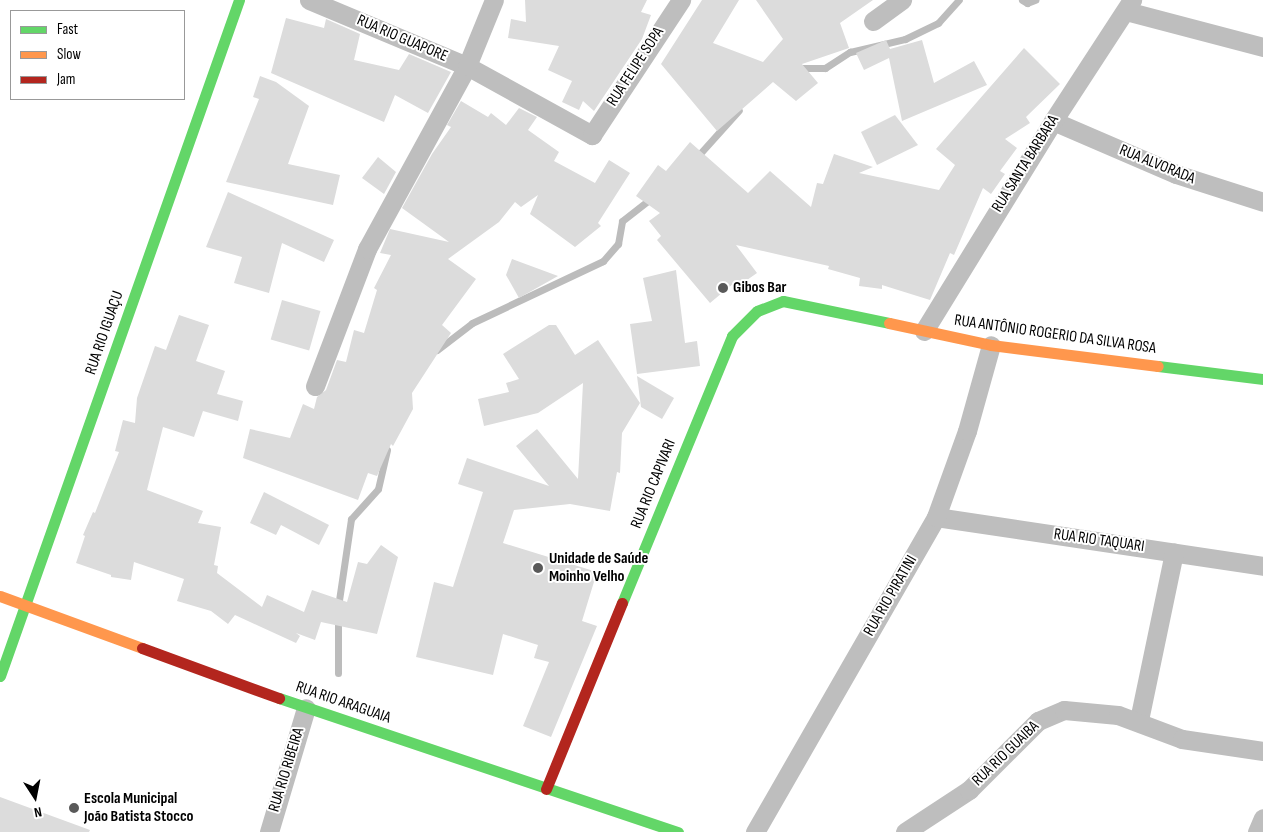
<!DOCTYPE html>
<html>
<head>
<meta charset="utf-8">
<style>
	body { margin:0 }
	#map { position:relative; width:1263px; height:832px; overflow:hidden; background:#fff; font-family:"Sofia Sans Condensed",sans-serif }
	div>[style] { position:absolute }
	[style*='--x'] { left:calc(var(--x)*1px); top:calc(var(--y)*1px); width:calc(var(--w)*1px); rotate:calc(var(--a)*1deg) }
	.stream>* { height:7px; margin:-3.5px; padding:0 3.5px; transform-origin:3.5px; border-radius:3.5px; background:#bcbcbc }
	.building>* { inset:0; background:#dcdcdc; transform-origin:0 0 }
	.street>* { height:19px; margin:-9.5px; padding:0 9.5px; transform-origin:9.5px; border-radius:9.5px; background:#bebebe }
	.fast>* { height:11px; margin:-5.5px; padding:0 5.5px; transform-origin:5.5px; border-radius:5.5px; background:#63d668 }
	.slow>* { height:11px; margin:-5.5px; padding:0 5.5px; transform-origin:5.5px; border-radius:5.5px; background:#ff974d }
	.jam>* { height:11px; margin:-5.5px; padding:0 5.5px; transform-origin:5.5px; border-radius:5.5px; background:#b3261e }
	.dots>* { width:14px; height:14px; translate:-50% -50%; box-sizing:border-box; border:2px solid #fff; border-radius:50% }
	span { translate:-50% -50%; white-space:nowrap; text-align:center; line-height:1.15; -webkit-text-stroke:4px #fff; paint-order:stroke }
	.street-label { font-size:16px; color:#000 }
	.poi-label { font-size:16px; color:#000; font-weight:700 }
	.left { translate:0 -50%; text-align:left }
	.legend { position:absolute; left:10px; top:10px; width:175px; height:90px; box-sizing:border-box; background:#fff; border:1px solid #999; margin:0; padding:6px 9px; list-style:none; font-size:15px; color:#000 }
	.legend li { display:flex; align-items:center; gap:10px; height:25px }
	.legend b { width:25px; border:1px solid #999 }
	.north { position:absolute; left:10px; top:772px; width:50px; height:50px; -webkit-text-stroke:4px #fff; paint-order:stroke; rotate:169deg; font-size:14px; font-weight:700; line-height:20px; text-align:center; color:#000 }
	.north::after { content:''; display:block; margin:auto; width:18px; height:22px; background:#000; clip-path:polygon(50% 0,100% 100%,50% 72%,0 100%) }
</style>
</head>
<body>
<div id="map">
	<div class="stream">
		<i style="--x:1022;--y:0;--w:6;--a:31"></i>
		<i style="--x:1027;--y:3;--w:9;--a:-21"></i>
		<i style="--x:797;--y:68;--w:28;--a:0"></i>
		<i style="--x:825;--y:68;--w:30;--a:-33"></i>
		<i style="--x:850;--y:52;--w:57;--a:-13.3"></i>
		<i style="--x:905;--y:39;--w:37;--a:-26"></i>
		<i style="--x:938;--y:23;--w:31;--a:-48"></i>
		<i style="--x:696;--y:158;--w:64;--a:-48.1"></i>
		<i style="--x:437;--y:350;--w:44;--a:-37.6"></i>
		<i style="--x:472;--y:323;--w:145;--a:-25.3"></i>
		<i style="--x:603;--y:261;--w:23;--a:-49"></i>
		<i style="--x:618;--y:244;--w:23;--a:-80"></i>
		<i style="--x:622;--y:221;--w:37;--a:-38"></i>
		<i style="--x:338;--y:607;--w:89;--a:-81.6"></i>
		<i style="--x:351;--y:519;--w:40;--a:-48"></i>
		<i style="--x:378;--y:489;--w:40;--a:-77"></i>
		<i style="--x:338;--y:673;--w:55;--a:-90"></i>
	</div>
	<div class="building">
		<i style="clip-path:polygon(525px 0,647px 0,641px 12px,651px 15px,642px 39px,594px 111px,583px 101px,579px 110px,562px 102px,572px 81px,548px 70px,559px 46px,508px 38px,511px 19px,526px 22px)"></i>
		<i style="clip-path:polygon(702px 0,739px 0,713px 43px,763px 62px,783px 39px,756px 0,873px 0,840px 23px,849px 48px,802px 64px,818px 83px,796px 101px,773px 82px,717px 131px,661px 64px)"></i>
		<i style="clip-path:polygon(286px 18px,324px 28px,326px 19px,360px 34px,354px 60px,399px 70px,409px 54px,451px 72px,428px 113px,395px 95px,384px 122px,271px 73px)"></i>
		<i style="clip-path:polygon(886px 40px,890px 49px,922px 40px,934px 83px,974px 61px,987px 85px,902px 121px,889px 58px,864px 70px,856px 53px)"></i>
		<i style="clip-path:polygon(1024px 48px,1060px 84px,1026px 117px,1030px 123px,1005px 139px,1017px 148px,1000px 171px,1005px 174px,991px 194px,983px 188px,954px 255px,950px 253px,930px 300px,882px 285px,882px 289px,859px 286px,860px 278px,828px 269px,829px 266px,736px 245px,757px 273px,737px 287px,734px 283px,710px 303px,657px 240px,661px 236px,649px 221px,660px 213px,636px 196px,658px 165px,666px 171px,690px 142px,748px 193px,770px 171px,811px 207px,817px 183px,823px 184px,834px 154px,873px 167px,859px 173px,939px 190px,955px 165px,936px 149px)"></i>
		<i style="clip-path:polygon(260px 76px,276px 82px,309px 106px,288px 164px,340px 175px,333px 205px,226px 182px,259px 99px,253px 97px)"></i>
		<i style="clip-path:polygon(461px 101px,488px 117px,491px 113px,506px 125px,519px 108px,537px 117px,528px 130px,559px 152px,554px 161px,595px 183px,609px 160px,630px 173px,598px 223px,601px 226px,575px 247px,530px 214px,538px 195px,521px 207px,515px 202px,499px 222px,448px 259px,476px 279px,442px 325px,451px 333px,412px 393px,413px 409px,393px 446px,391px 444px,377px 476px,368px 473px,358px 500px,243px 458px,250px 429px,290px 438px,303px 404px,314px 409px,317px 397px,326px 390px,337px 360px,346px 362px,354px 330px,364px 333px,377px 290px,374px 288px,391px 255px,380px 253px,390px 229px,449px 242px,402px 208px,432px 154px,451px 127px,447px 125px)"></i>
		<i style="clip-path:polygon(895px 115px,918px 145px,877px 165px,861px 132px)"></i>
		<i style="clip-path:polygon(378px 157px,396px 172px,384px 194px,362px 178px)"></i>
		<i style="clip-path:polygon(228px 192px,334px 240px,324px 262px,282px 243px,269px 293px,234px 283px,242px 257px,206px 247px)"></i>
		<i style="clip-path:polygon(512px 259px,558px 276px,519px 298px,506px 275px)"></i>
		<i style="clip-path:polygon(676px 270px,685px 343px,697px 341px,700px 366px,637px 374px,630px 324px,652px 321px,643px 278px)"></i>
		<i style="left:282px;top:300px;width:40px;height:41px;rotate:16deg"></i>
		<i style="clip-path:polygon(179px 315px,209px 325px,196px 361px,225px 371px,217px 394px,243px 401px,238px 421px,203px 411px,194px 437px,163px 427px,147px 490px,203px 511px,198px 523px,221px 527px,214px 565px,218px 566px,217px 573px,262px 607px,267px 595px,304px 612px,312px 590px,347px 602px,358px 562px,367px 564px,381px 545px,398px 557px,377px 634px,321px 622px,315px 640px,296px 633px,300px 636px,296px 643px,235px 615px,228px 624px,211px 611px,177px 601px,184px 579px,134px 562px,131px 580px,111px 577px,111px 575px,76px 563px,85px 536px,83px 535px,93px 512px,95px 513px,119px 452px,115px 451px,123px 420px,135px 423px,137px 398px,155px 346px,166px 350px)"></i>
		<i style="clip-path:polygon(549px 325px,556px 325px,575px 355px,598px 340px,640px 403px,622px 433px,620px 473px,617px 472px,610px 511px,570px 504px,514px 510px,503px 543px,597px 572px,582px 621px,597px 626px,551px 737px,523px 726px,549px 662px,534px 658px,538px 645px,503px 634px,493px 675px,416px 657px,434px 582px,453px 587px,483px 492px,458px 484px,467px 458px,549px 486px,516px 446px,537px 429px,578px 479px,583px 383px,538px 413px,484px 426px,478px 399px,509px 392px,506px 383px,519px 379px,503px 354px)"></i>
		<i style="clip-path:polygon(637px 376px,674px 398px,662px 419px,641px 407px)"></i>
		<i style="clip-path:polygon(264px 492px,329px 525px,319px 545px,281px 525px,276px 535px,250px 523px)"></i>
		<i style="clip-path:polygon(0 797px,90px 830px,89px 832px,0 832px)"></i>
	</div>
	<div class="street">
		<i style="--x:309;--y:0;--w:171;--a:22.7"></i>
		<i style="--x:467;--y:66;--w:143;--a:28.9"></i>
		<i style="--x:592;--y:135;--w:162;--a:-56.6"></i>
		<i style="--x:1126;--y:11;--w:142;--a:14.7"></i>
		<i style="--x:873;--y:21;--w:36;--a:-36"></i>
		<i style="--x:1053;--y:121;--w:134;--a:23.3"></i>
		<i style="--x:1176;--y:174;--w:91;--a:17.8"></i>
		<i style="--x:924;--y:331;--w:246;--a:-58.4"></i>
		<i style="--x:1053;--y:121;--w:145;--a:-56.9"></i>
		<i style="--x:315;--y:386;--w:147;--a:-69.2"></i>
		<i style="--x:367;--y:249;--w:209;--a:-61.3"></i>
		<i style="--x:467;--y:66;--w:71;--a:-67.8"></i>
		<i style="--x:936;--y:517;--w:331;--a:8.5"></i>
		<i style="--x:1139;--y:720;--w:171;--a:-78.2"></i>
		<i style="--x:269;--y:832;--w:129;--a:-73.4"></i>
		<i style="--x:755;--y:832;--w:363;--a:-60.1"></i>
		<i style="--x:936;--y:517;--w:91;--a:-70.2"></i>
		<i style="--x:967;--y:431;--w:89;--a:-74.4"></i>
		<i style="--x:905;--y:832;--w:77;--a:-33.3"></i>
		<i style="--x:969;--y:790;--w:98;--a:-45"></i>
		<i style="--x:1038;--y:721;--w:28;--a:-23"></i>
		<i style="--x:1064;--y:710;--w:54;--a:5.3"></i>
		<i style="--x:1118;--y:715;--w:68;--a:20.6"></i>
		<i style="--x:1182;--y:739;--w:82;--a:8.4"></i>
		<i style="--x:1257;--y:832;--w:15;--a:-67"></i>
	</div>
	<div class="fast">
		<i style="--x:1158;--y:366;--w:106;--a:7.1"></i>
		<i style="--x:622;--y:603;--w:289;--a:-67.6"></i>
		<i style="--x:732;--y:336;--w:35;--a:-45"></i>
		<i style="--x:757;--y:311;--w:28;--a:-21"></i>
		<i style="--x:783;--y:301;--w:108;--a:11.7"></i>
		<i style="--x:0;--y:676;--w:717;--a:-70.53"></i>
		<i style="--x:279;--y:698;--w:421;--a:18.6"></i>
	</div>
	<div class="slow">
		<i style="--x:889;--y:323;--w:104;--a:12.2"></i>
		<i style="--x:991;--y:345;--w:168;--a:7.2"></i>
		<i style="--x:0;--y:596;--w:151;--a:20.1"></i>
	</div>
	<div class="jam">
		<i style="--x:142;--y:648;--w:146;--a:20.1"></i>
		<i style="--x:546;--y:789;--w:201;--a:-67.8"></i>
	</div>
	<div class="dots">
		<i style="left:723px;top:288px;background:#595959"></i>
		<i style="left:538px;top:568px;background:#595959"></i>
		<i style="left:74px;top:808px;background:#595959"></i>
	</div>
	<div class="street-label">
		<span style="left:402px;top:39px;rotate:23deg">RUA RIO GUAPORE</span>
		<span style="left:636px;top:67px;rotate:-57deg">RUA FELIPE SOPA</span>
		<span style="left:1026px;top:164px;rotate:-58deg">RUA SANTA BARBARA</span>
		<span style="left:1157px;top:165px;rotate:22deg">RUA ALVORADA</span>
		<span style="left:105px;top:333px;rotate:-71deg">RUA RIO IGUAÇU</span>
		<span style="left:1055px;top:335px;rotate:8deg">RUA ANTÔNIO ROGERIO DA SILVA ROSA</span>
		<span style="left:654px;top:484px;rotate:-68deg">RUA RIO CAPIVARI</span>
		<span style="left:1099px;top:541px;rotate:8deg">RUA RIO TAQUARI</span>
		<span style="left:891px;top:596px;rotate:-60deg">RUA RIO PIRATINI</span>
		<span style="left:343px;top:703px;rotate:19deg">RUA RIO ARAGUAIA</span>
		<span style="left:1006px;top:754px;rotate:-44deg">RUA RIO GUAIBA</span>
		<span style="left:287px;top:770px;rotate:-73deg">RUA RIO RIBEIRA</span>
	</div>
	<div class="poi-label">
		<span class="left" style="left:733px;top:288px">Gibos Bar</span>
		<span class="left" style="left:549px;top:568px">Unidade de Saúde<br>Moinho Velho</span>
		<span class="left" style="left:84px;top:808px">Escola Municipal<br>João Batista Stocco</span>
	</div>
	<ul class="legend">
	<li><b style="height:6px;background:#63d668"></b>Fast</li>
	<li><b style="height:6px;background:#ff974d"></b>Slow</li>
	<li><b style="height:6px;background:#b3261e"></b>Jam</li>
	</ul>
	<div class="north">N</div>
</div>
</body>
</html>
